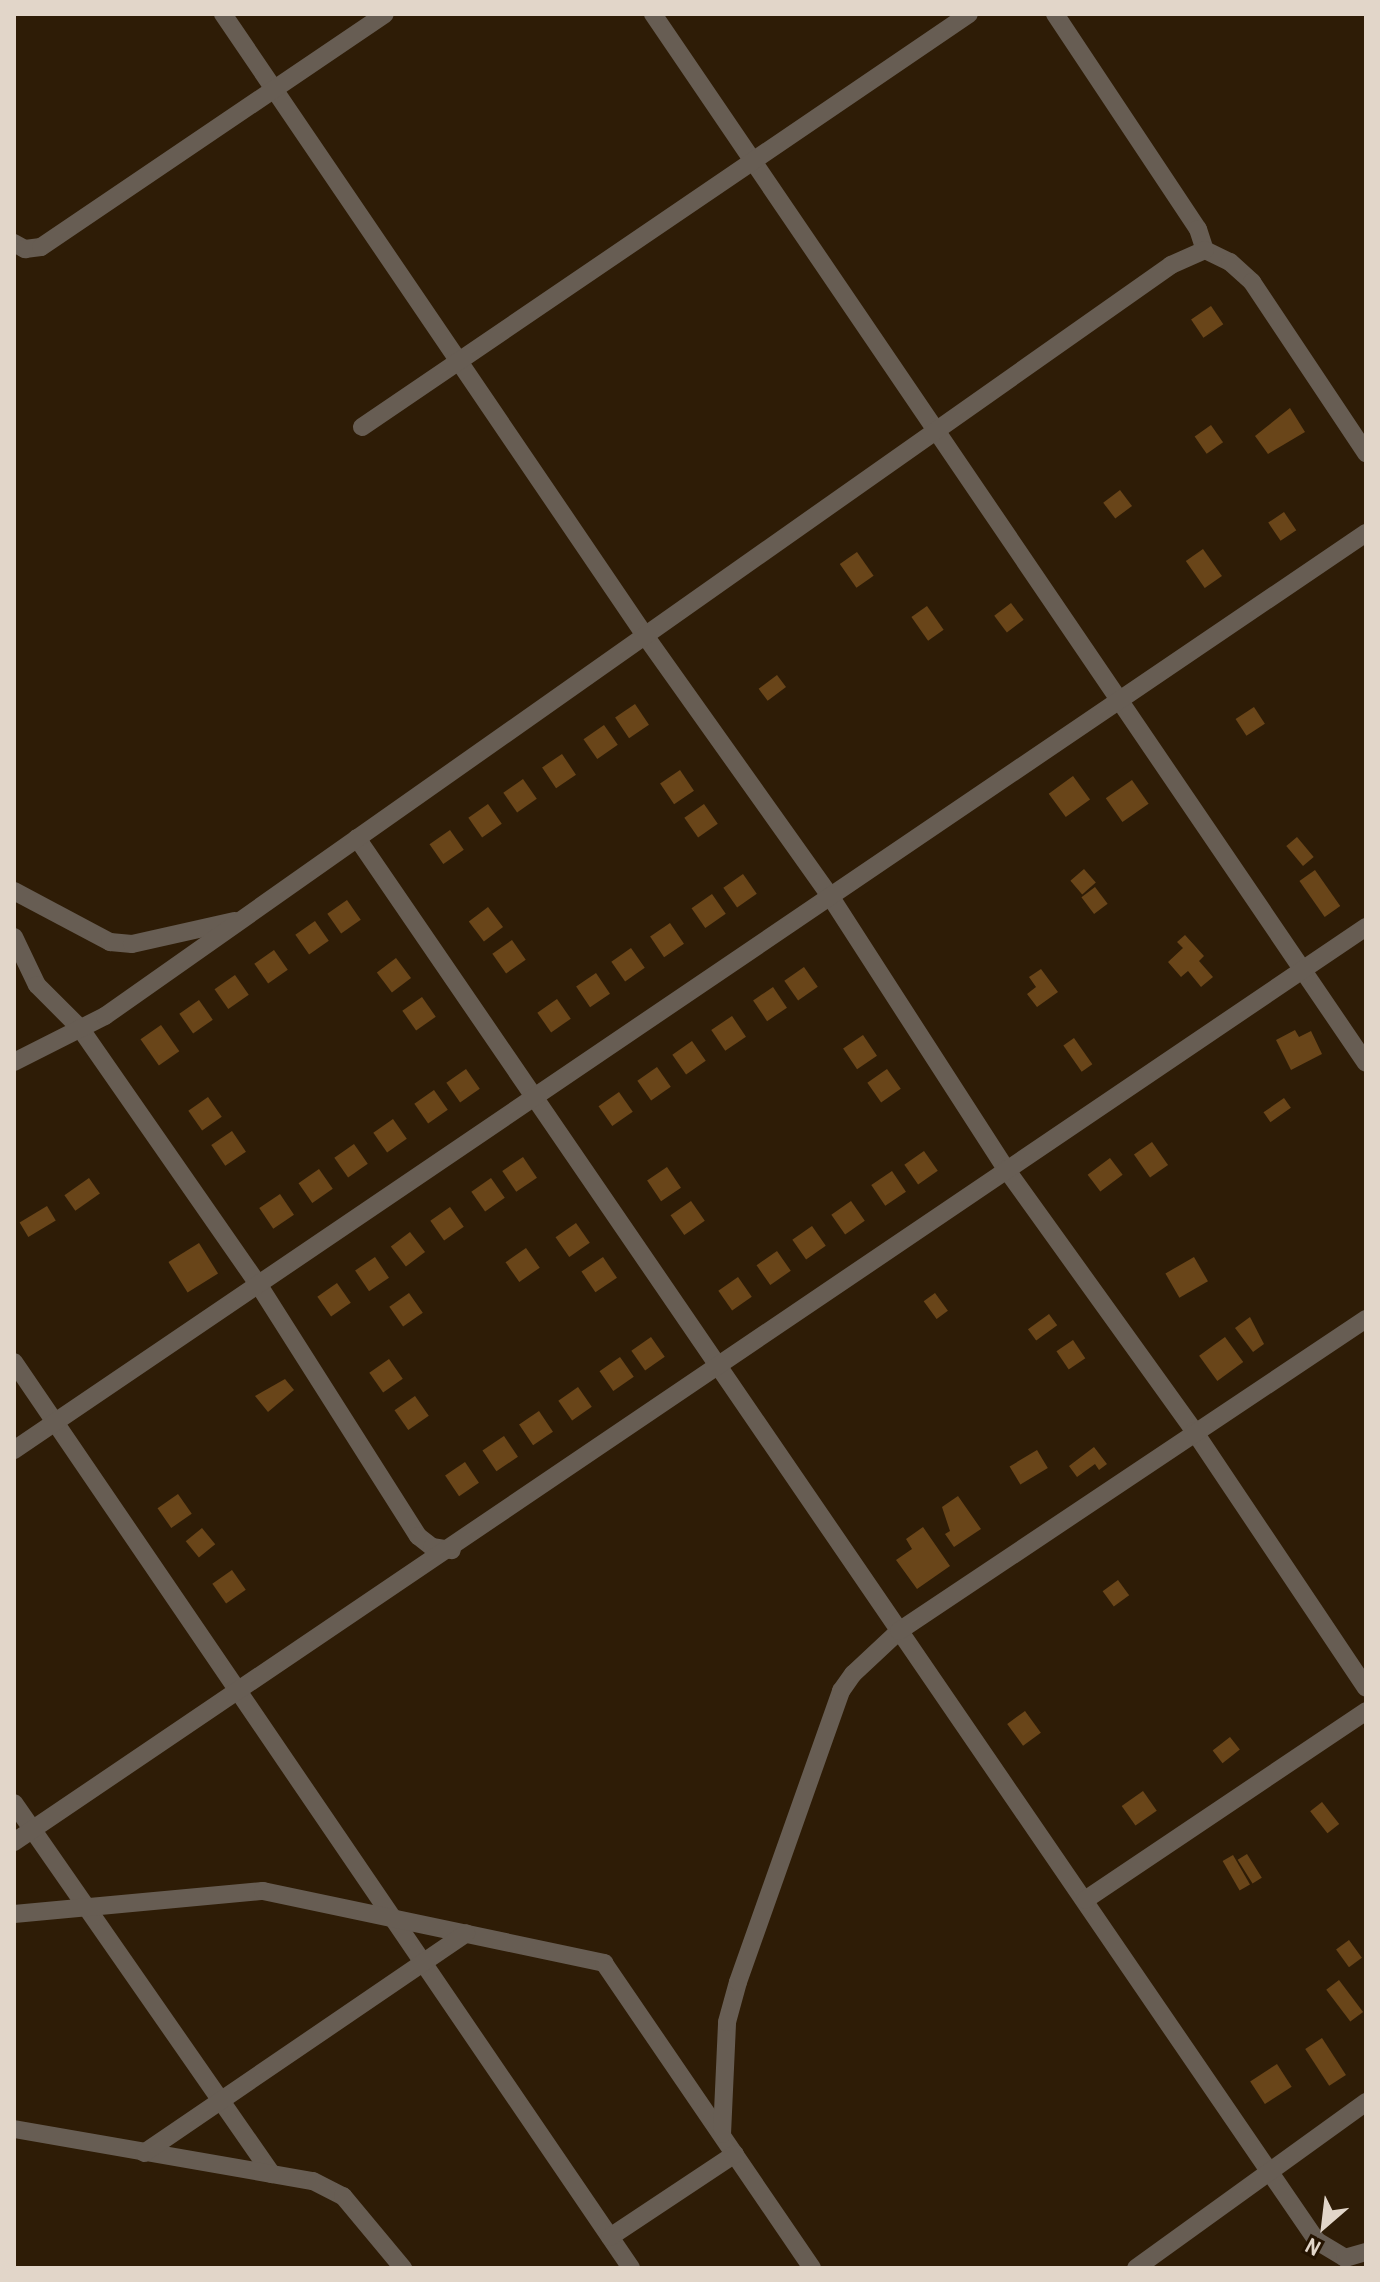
<!DOCTYPE html>
<html>
<head>
<meta charset="utf-8">
<style>
	body { margin:0 }
	#map { position:relative; width:1380px; height:2282px; overflow:hidden; background:#2e1c06; font-family:"Archivo Narrow",sans-serif }
	div>[style] { position:absolute }
	[style*='--x'] { left:calc(var(--x)*1px); top:calc(var(--y)*1px); width:calc(var(--w)*1px); rotate:calc(var(--a)*1deg) }
	.building>* { inset:0; background:#694519; transform-origin:0 0 }
	.street>* { height:18px; margin:-9px; padding:0 9px; transform-origin:9px; border-radius:9px; background:#675d53 }
	span { translate:-50% -50%; white-space:nowrap; text-align:center; line-height:1.15; -webkit-text-stroke:7px #241300; paint-order:stroke }
	.frame { position:absolute; inset:0; border:16px solid #e2d6c9; pointer-events:none }
	.north { position:absolute; left:1284px; top:2186px; width:80px; height:80px; -webkit-text-stroke:6px #241300; paint-order:stroke; rotate:208deg; font-size:22px; font-weight:700; line-height:32px; text-align:center; color:#e2d6c9 }
	.north::after { content:''; display:block; margin:auto; width:28px; height:36px; background:#e2d6c9; clip-path:polygon(50% 0,100% 100%,50% 72%,0 100%) }
</style>
</head>
<body>
<div id="map">
	<div class="building">
		<i style="left:1211px;top:306px;width:22px;height:24px;rotate:56deg"></i>
		<i style="clip-path:polygon(1290px 408px,1305px 432px,1268px 454px,1255px 436px)"></i>
		<i style="left:1211px;top:425px;width:21px;height:20px;rotate:55deg"></i>
		<i style="left:1120px;top:490px;width:20px;height:21px;rotate:53deg"></i>
		<i style="left:1284px;top:512px;width:22px;height:19px;rotate:56deg"></i>
		<i style="left:1203px;top:549px;width:33px;height:21px;rotate:55deg"></i>
		<i style="left:857px;top:552px;width:29px;height:21px;rotate:55deg"></i>
		<i style="left:1011px;top:603px;width:21px;height:21px;rotate:53deg"></i>
		<i style="left:927px;top:606px;width:29px;height:19px;rotate:55deg"></i>
		<i style="left:777px;top:675px;width:15px;height:23px;rotate:53deg"></i>
		<i style="left:635px;top:704px;width:25px;height:24px;rotate:56deg"></i>
		<i style="left:1254px;top:707px;width:20px;height:22px;rotate:57deg"></i>
		<i style="left:604px;top:725px;width:24px;height:25px;rotate:55deg"></i>
		<i style="left:562px;top:754px;width:25px;height:24px;rotate:56deg"></i>
		<i style="left:680px;top:770px;width:25px;height:24px;rotate:56deg"></i>
		<i style="left:1073px;top:776px;width:29px;height:30px;rotate:54deg"></i>
		<i style="left:523px;top:779px;width:24px;height:24px;rotate:55deg"></i>
		<i style="left:1132px;top:780px;width:29px;height:32px;rotate:55deg"></i>
		<i style="left:488px;top:804px;width:24px;height:24px;rotate:55deg"></i>
		<i style="left:704px;top:804px;width:24px;height:24px;rotate:55deg"></i>
		<i style="left:450px;top:830px;width:24px;height:25px;rotate:55deg"></i>
		<i style="left:1297px;top:837px;width:26px;height:14px;rotate:50deg"></i>
		<i style="left:1084px;top:869px;width:18px;height:18px;rotate:49deg"></i>
		<i style="left:1315px;top:870px;width:44px;height:19px;rotate:55deg"></i>
		<i style="left:743px;top:874px;width:24px;height:24px;rotate:55deg"></i>
		<i style="left:1095px;top:887px;width:21px;height:17px;rotate:53deg"></i>
		<i style="left:712px;top:894px;width:24px;height:25px;rotate:55deg"></i>
		<i style="left:347px;top:900px;width:24px;height:24px;rotate:55deg"></i>
		<i style="left:488px;top:907px;width:25px;height:24px;rotate:53deg"></i>
		<i style="left:315px;top:921px;width:24px;height:24px;rotate:55deg"></i>
		<i style="left:670px;top:923px;width:25px;height:24px;rotate:56deg"></i>
		<i style="clip-path:polygon(1185px 935px,1204px 956px,1199px 961px,1213px 977px,1201px 987px,1188px 971px,1181px 977px,1168px 962px,1183px 948px,1177px 942px)"></i>
		<i style="left:512px;top:940px;width:24px;height:24px;rotate:55deg"></i>
		<i style="left:631px;top:948px;width:24px;height:24px;rotate:55deg"></i>
		<i style="left:274px;top:950px;width:24px;height:24px;rotate:55deg"></i>
		<i style="left:396px;top:958px;width:25px;height:24px;rotate:53deg"></i>
		<i style="left:804px;top:967px;width:24px;height:24px;rotate:55deg"></i>
		<i style="clip-path:polygon(1041px 969px,1058px 992px,1037px 1007px,1027px 994px,1036px 987px,1029px 977px)"></i>
		<i style="left:596px;top:973px;width:25px;height:24px;rotate:56deg"></i>
		<i style="left:235px;top:975px;width:24px;height:25px;rotate:55deg"></i>
		<i style="left:773px;top:987px;width:25px;height:24px;rotate:56deg"></i>
		<i style="left:422px;top:997px;width:24px;height:24px;rotate:55deg"></i>
		<i style="left:557px;top:999px;width:24px;height:24px;rotate:55deg"></i>
		<i style="left:199px;top:1000px;width:24px;height:24px;rotate:55deg"></i>
		<i style="left:732px;top:1016px;width:25px;height:25px;rotate:56deg"></i>
		<i style="left:161px;top:1025px;width:32px;height:25px;rotate:55deg"></i>
		<i style="clip-path:polygon(1295px 1030px,1299px 1037px,1311px 1031px,1322px 1054px,1291px 1070px,1276px 1040px)"></i>
		<i style="left:863px;top:1035px;width:25px;height:24px;rotate:56deg"></i>
		<i style="left:1074px;top:1038px;width:32px;height:13px;rotate:55deg"></i>
		<i style="left:692px;top:1041px;width:24px;height:24px;rotate:55deg"></i>
		<i style="left:657px;top:1067px;width:24px;height:24px;rotate:55deg"></i>
		<i style="left:466px;top:1069px;width:24px;height:24px;rotate:55deg"></i>
		<i style="left:887px;top:1069px;width:24px;height:24px;rotate:55deg"></i>
		<i style="left:434px;top:1090px;width:24px;height:24px;rotate:55deg"></i>
		<i style="left:619px;top:1092px;width:24px;height:25px;rotate:55deg"></i>
		<i style="left:208px;top:1097px;width:24px;height:24px;rotate:55deg"></i>
		<i style="left:1284px;top:1098px;width:12px;height:25px;rotate:55deg"></i>
		<i style="left:393px;top:1119px;width:24px;height:24px;rotate:55deg"></i>
		<i style="left:232px;top:1131px;width:25px;height:25px;rotate:56deg"></i>
		<i style="left:1152px;top:1142px;width:28px;height:22px;rotate:55deg"></i>
		<i style="left:354px;top:1144px;width:24px;height:24px;rotate:55deg"></i>
		<i style="left:924px;top:1151px;width:24px;height:24px;rotate:55deg"></i>
		<i style="left:523px;top:1157px;width:25px;height:25px;rotate:56deg"></i>
		<i style="left:1110px;top:1158px;width:21px;height:28px;rotate:53deg"></i>
		<i style="left:667px;top:1167px;width:25px;height:24px;rotate:56deg"></i>
		<i style="left:319px;top:1169px;width:24px;height:25px;rotate:55deg"></i>
		<i style="left:892px;top:1171px;width:25px;height:25px;rotate:56deg"></i>
		<i style="left:89px;top:1178px;width:19px;height:30px;rotate:55deg"></i>
		<i style="left:491px;top:1178px;width:24px;height:24px;rotate:55deg"></i>
		<i style="left:280px;top:1194px;width:25px;height:25px;rotate:56deg"></i>
		<i style="left:691px;top:1201px;width:24px;height:25px;rotate:55deg"></i>
		<i style="left:851px;top:1201px;width:24px;height:24px;rotate:55deg"></i>
		<i style="left:47px;top:1206px;width:17px;height:32px;rotate:59deg"></i>
		<i style="left:450px;top:1207px;width:24px;height:24px;rotate:55deg"></i>
		<i style="left:576px;top:1223px;width:24px;height:25px;rotate:55deg"></i>
		<i style="left:812px;top:1226px;width:24px;height:24px;rotate:55deg"></i>
		<i style="left:410px;top:1232px;width:25px;height:24px;rotate:53deg"></i>
		<i style="left:199px;top:1243px;width:36px;height:36px;rotate:58deg"></i>
		<i style="left:526px;top:1248px;width:24px;height:25px;rotate:55deg"></i>
		<i style="left:777px;top:1251px;width:24px;height:25px;rotate:55deg"></i>
		<i style="left:375px;top:1257px;width:25px;height:24px;rotate:56deg"></i>
		<i style="left:603px;top:1257px;width:25px;height:26px;rotate:56deg"></i>
		<i style="left:1194px;top:1257px;width:28px;height:33px;rotate:60deg"></i>
		<i style="left:738px;top:1277px;width:24px;height:24px;rotate:55deg"></i>
		<i style="left:337px;top:1283px;width:24px;height:24px;rotate:55deg"></i>
		<i style="left:409px;top:1293px;width:24px;height:24px;rotate:55deg"></i>
		<i style="left:935px;top:1293px;width:22px;height:14px;rotate:54deg"></i>
		<i style="left:1049px;top:1314px;width:14px;height:26px;rotate:54deg"></i>
		<i style="clip-path:polygon(1250px 1317px,1264px 1344px,1253px 1352px,1235px 1328px)"></i>
		<i style="left:651px;top:1337px;width:24px;height:24px;rotate:55deg"></i>
		<i style="left:1225px;top:1337px;width:31px;height:32px;rotate:54deg"></i>
		<i style="left:1073px;top:1340px;width:22px;height:20px;rotate:56deg"></i>
		<i style="left:620px;top:1357px;width:24px;height:25px;rotate:55deg"></i>
		<i style="left:389px;top:1359px;width:24px;height:24px;rotate:55deg"></i>
		<i style="clip-path:polygon(285px 1379px,294px 1390px,268px 1412px,255px 1396px)"></i>
		<i style="left:578px;top:1387px;width:24px;height:24px;rotate:55deg"></i>
		<i style="left:415px;top:1396px;width:24px;height:25px;rotate:55deg"></i>
		<i style="left:539px;top:1411px;width:25px;height:24px;rotate:56deg"></i>
		<i style="left:504px;top:1436px;width:25px;height:26px;rotate:56deg"></i>
		<i style="clip-path:polygon(1094px 1447px,1107px 1464px,1099px 1470px,1095px 1464px,1077px 1477px,1069px 1466px)"></i>
		<i style="left:1037px;top:1450px;width:21px;height:32px;rotate:59deg"></i>
		<i style="left:465px;top:1462px;width:25px;height:24px;rotate:56deg"></i>
		<i style="left:178px;top:1494px;width:24px;height:25px;rotate:55deg"></i>
		<i style="clip-path:polygon(958px 1496px,981px 1529px,954px 1547px,945px 1534px,950px 1531px,942px 1507px)"></i>
		<i style="clip-path:polygon(923px 1527px,950px 1566px,917px 1589px,896px 1560px,912px 1549px,906px 1539px)"></i>
		<i style="left:202px;top:1528px;width:21px;height:21px;rotate:51deg"></i>
		<i style="left:232px;top:1570px;width:24px;height:24px;rotate:55deg"></i>
		<i style="left:1118px;top:1580px;width:19px;height:19px;rotate:54deg"></i>
		<i style="left:1025px;top:1711px;width:27px;height:22px;rotate:54deg"></i>
		<i style="left:1230px;top:1737px;width:16px;height:22px;rotate:52deg"></i>
		<i style="left:1143px;top:1791px;width:24px;height:26px;rotate:55deg"></i>
		<i style="left:1322px;top:1802px;width:28px;height:15px;rotate:52deg"></i>
		<i style="left:1247px;top:1854px;width:28px;height:11px;rotate:58deg"></i>
		<i style="left:1233px;top:1855px;width:34px;height:12px;rotate:60deg"></i>
		<i style="left:1349px;top:1940px;width:22px;height:16px;rotate:54deg"></i>
		<i style="left:1339px;top:1980px;width:40px;height:16px;rotate:53deg"></i>
		<i style="left:1322px;top:2038px;width:44px;height:20px;rotate:57deg"></i>
		<i style="left:1277px;top:2064px;width:27px;height:32px;rotate:57deg"></i>
	</div>
	<div class="street">
		<i style="--x:223;--y:14;--w:753;--a:55.82"></i>
		<i style="--x:646;--y:637;--w:318;--a:54.6"></i>
		<i style="--x:830;--y:896;--w:325;--a:57.2"></i>
		<i style="--x:1006;--y:1169;--w:322;--a:54.3"></i>
		<i style="--x:1194;--y:1431;--w:309;--a:56.2"></i>
		<i style="--x:653;--y:14;--w:1268;--a:55.8"></i>
		<i style="--x:1055;--y:14;--w:258;--a:56.4"></i>
		<i style="--x:1198;--y:229;--w:22;--a:72"></i>
		<i style="--x:1205;--y:250;--w:28;--a:26"></i>
		<i style="--x:1230;--y:262;--w:30;--a:42"></i>
		<i style="--x:1252;--y:282;--w:206;--a:56.3"></i>
		<i style="--x:14;--y:243;--w:13;--a:29"></i>
		<i style="--x:25;--y:249;--w:16;--a:-7"></i>
		<i style="--x:41;--y:247;--w:415;--a:-34.1"></i>
		<i style="--x:362;--y:427;--w:734;--a:-34.23"></i>
		<i style="--x:357;--y:838;--w:1700;--a:55.62"></i>
		<i style="--x:1317;--y:2241;--w:33;--a:31"></i>
		<i style="--x:1345;--y:2258;--w:22;--a:-16"></i>
		<i style="--x:14;--y:891;--w:109;--a:28"></i>
		<i style="--x:110;--y:942;--w:22;--a:5"></i>
		<i style="--x:132;--y:944;--w:105;--a:-12.7"></i>
		<i style="--x:14;--y:937;--w:53;--a:64.4"></i>
		<i style="--x:37;--y:985;--w:61;--a:45"></i>
		<i style="--x:80;--y:1028;--w:315;--a:55.2"></i>
		<i style="--x:260;--y:1287;--w:295;--a:57.6"></i>
		<i style="--x:418;--y:1536;--w:18;--a:38"></i>
		<i style="--x:432;--y:1547;--w:20;--a:9"></i>
		<i style="--x:14;--y:1062;--w:102;--a:-26.8"></i>
		<i style="--x:105;--y:1016;--w:1304;--a:-35.16"></i>
		<i style="--x:1171;--y:265;--w:37;--a:-24"></i>
		<i style="--x:14;--y:1362;--w:1096;--a:55.74"></i>
		<i style="--x:14;--y:1450;--w:1634;--a:-34.15"></i>
		<i style="--x:14;--y:1803;--w:452;--a:55.2"></i>
		<i style="--x:14;--y:1842;--w:1633;--a:-34.09"></i>
		<i style="--x:1085;--y:1900;--w:339;--a:-33.9"></i>
		<i style="--x:14;--y:1914;--w:250;--a:-5.3"></i>
		<i style="--x:263;--y:1891;--w:349;--a:11.9"></i>
		<i style="--x:604;--y:1963;--w:369;--a:55.7"></i>
		<i style="--x:14;--y:2129;--w:303;--a:9.9"></i>
		<i style="--x:313;--y:2181;--w:34;--a:27"></i>
		<i style="--x:343;--y:2196;--w:94;--a:50.2"></i>
		<i style="--x:722;--y:2134;--w:112;--a:-87.4"></i>
		<i style="--x:727;--y:2022;--w:41;--a:-74.6"></i>
		<i style="--x:738;--y:1982;--w:309;--a:-70.5"></i>
		<i style="--x:841;--y:1691;--w:21;--a:-55"></i>
		<i style="--x:853;--y:1674;--w:63;--a:-43.1"></i>
		<i style="--x:899;--y:1631;--w:562;--a:-33.75"></i>
		<i style="--x:144;--y:2153;--w:390;--a:-34.3"></i>
		<i style="--x:610;--y:2237;--w:150;--a:-33.6"></i>
		<i style="--x:1136;--y:2268;--w:284;--a:-35.8"></i>
	</div>
	<div class="frame"></div>
	<div class="north">N</div>
</div>
</body>
</html>
